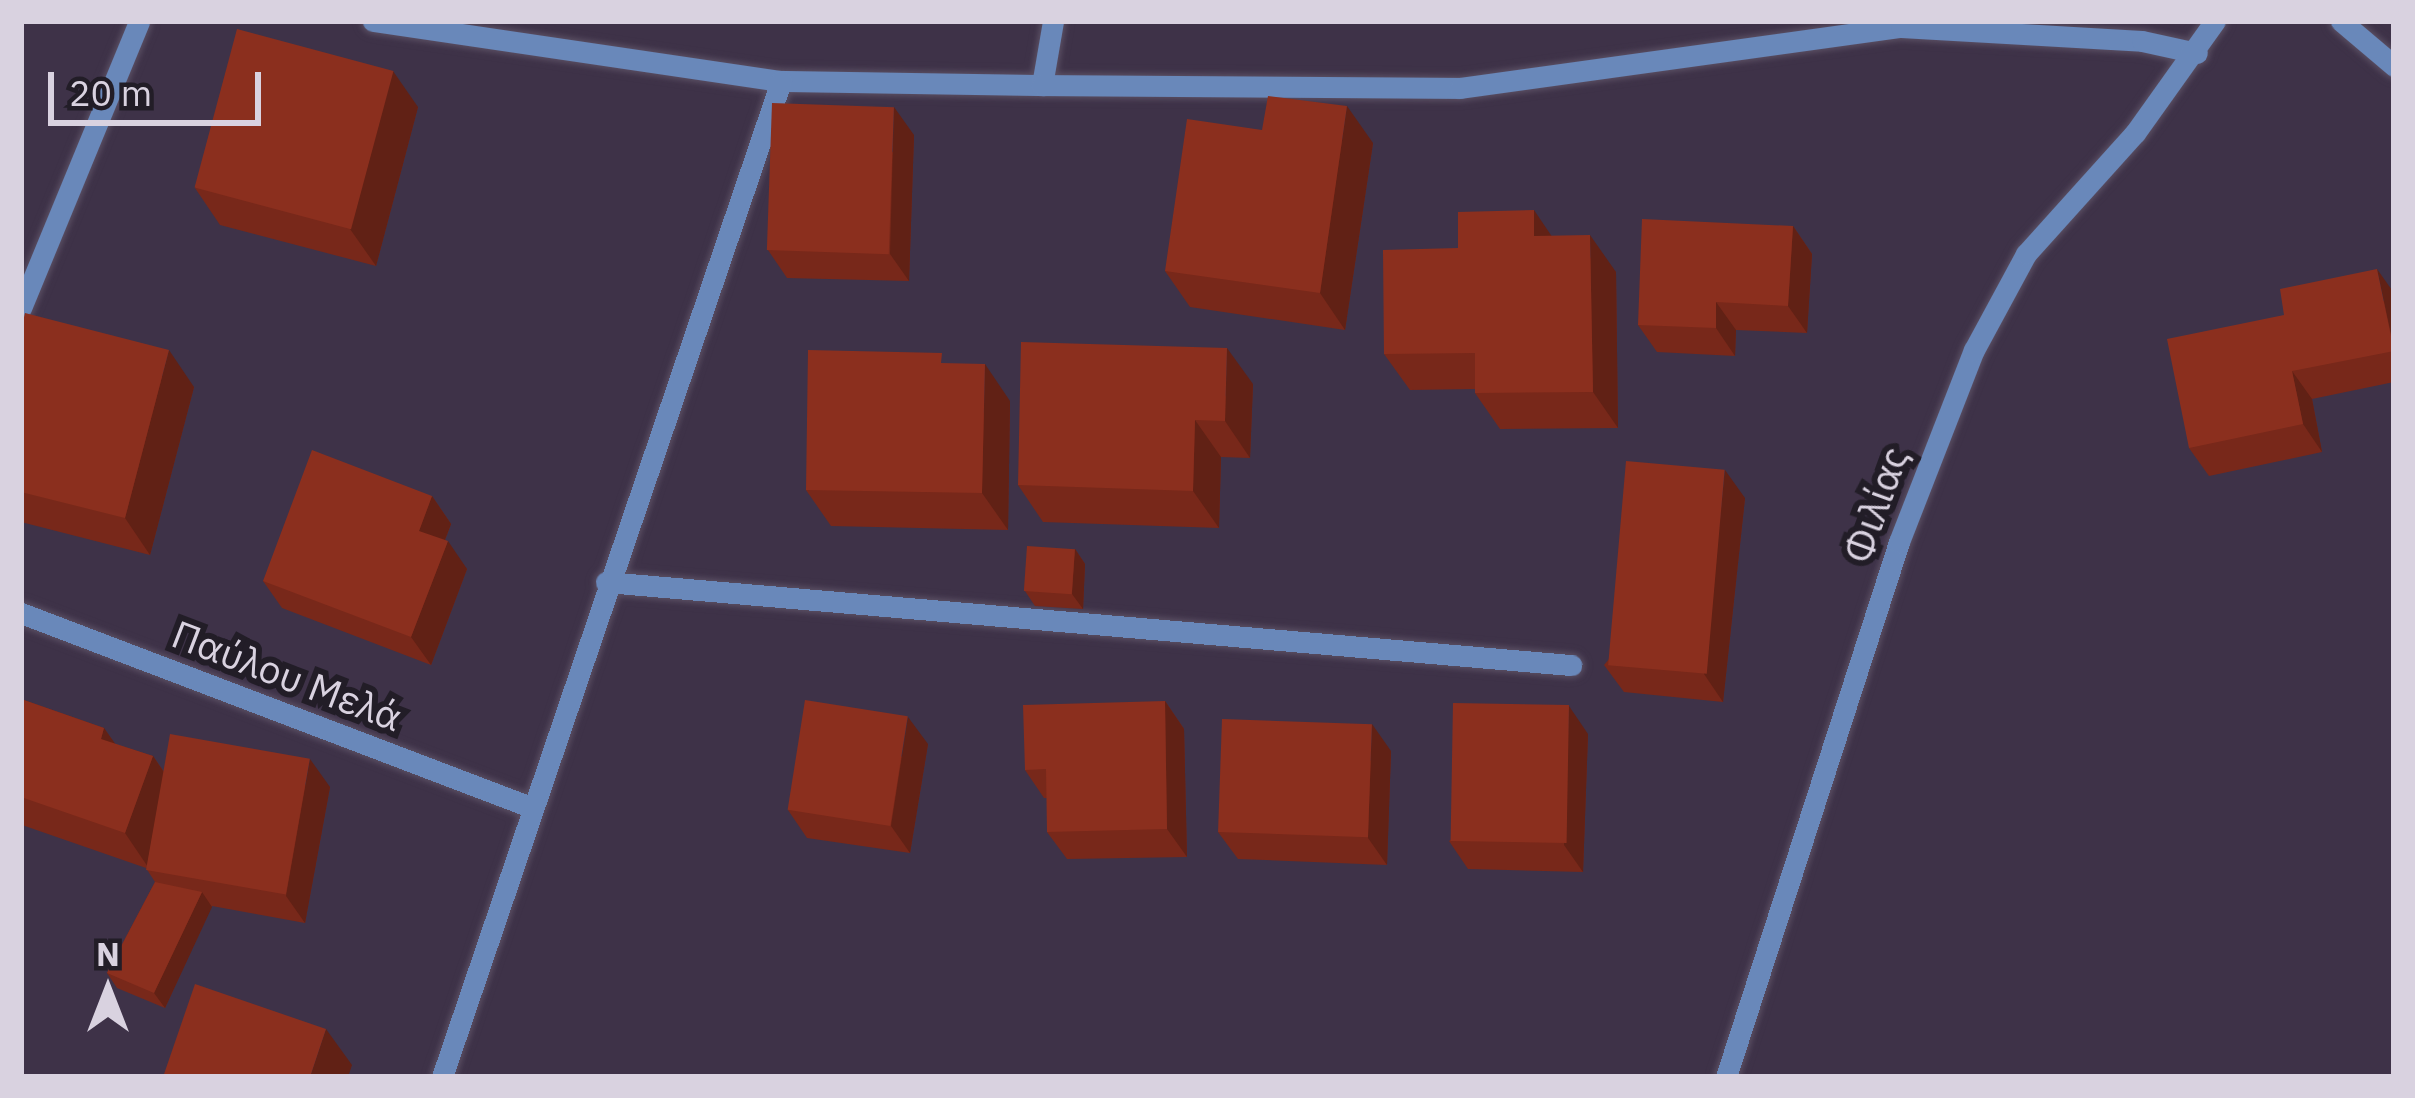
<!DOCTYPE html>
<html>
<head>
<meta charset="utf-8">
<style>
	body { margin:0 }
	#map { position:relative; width:2415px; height:1098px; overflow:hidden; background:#3e3248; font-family:"IBM Plex Sans",sans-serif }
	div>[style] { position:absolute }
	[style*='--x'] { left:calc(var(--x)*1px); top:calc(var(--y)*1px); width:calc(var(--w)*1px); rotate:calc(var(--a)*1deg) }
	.roads { filter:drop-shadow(0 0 3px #5a4f63) drop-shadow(0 0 3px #5a4f63) }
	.minor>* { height:21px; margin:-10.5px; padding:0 10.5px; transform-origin:10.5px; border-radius:10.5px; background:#6988ba }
	.wall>* { inset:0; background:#78281a }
	.shaded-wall>* { inset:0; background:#612115 }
	.building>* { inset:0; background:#8b2f1e; transform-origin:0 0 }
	span { translate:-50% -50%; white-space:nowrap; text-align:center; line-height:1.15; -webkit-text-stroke:12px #221d27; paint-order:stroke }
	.street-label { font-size:39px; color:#d9d2e0 }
	.frame { position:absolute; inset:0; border:24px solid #d9d2e0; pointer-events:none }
	.north { position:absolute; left:48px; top:930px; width:120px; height:120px; -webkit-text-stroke:9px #221d27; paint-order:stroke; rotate:0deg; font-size:33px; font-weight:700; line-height:48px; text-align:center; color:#d9d2e0 }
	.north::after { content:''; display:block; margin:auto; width:42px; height:54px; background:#d9d2e0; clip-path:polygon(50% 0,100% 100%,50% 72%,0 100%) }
	.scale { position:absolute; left:48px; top:72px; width:213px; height:54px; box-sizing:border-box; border:6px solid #d9d2e0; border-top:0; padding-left:15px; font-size:36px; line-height:42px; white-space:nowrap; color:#d9d2e0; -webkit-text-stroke:9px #221d27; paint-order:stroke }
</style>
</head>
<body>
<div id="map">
	<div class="roads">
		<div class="minor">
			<i style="--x:373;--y:21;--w:412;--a:8.4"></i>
			<i style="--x:781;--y:81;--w:261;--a:0.9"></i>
			<i style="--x:1042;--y:85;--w:65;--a:-80.2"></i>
			<i style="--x:2341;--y:21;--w:70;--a:40.3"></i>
			<i style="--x:1042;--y:85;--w:418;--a:0.4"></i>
			<i style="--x:1460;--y:88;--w:445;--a:-7.9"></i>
			<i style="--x:1901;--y:27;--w:241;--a:3.3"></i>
			<i style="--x:2142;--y:41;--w:56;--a:12.3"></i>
			<i style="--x:21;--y:308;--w:310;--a:-67.6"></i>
			<i style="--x:606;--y:582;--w:969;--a:4.92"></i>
			<i style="--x:21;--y:613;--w:542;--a:20.84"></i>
			<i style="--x:442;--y:1077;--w:1052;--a:-71.2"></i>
			<i style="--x:1726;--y:1077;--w:562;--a:-72.08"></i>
			<i style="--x:1899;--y:542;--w:206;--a:-68.7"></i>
			<i style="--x:1974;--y:350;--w:109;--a:-61.6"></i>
			<i style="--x:2026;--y:254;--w:163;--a:-48"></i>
			<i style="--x:2135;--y:133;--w:138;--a:-54.5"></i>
		</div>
	</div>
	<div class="wall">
		<i style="clip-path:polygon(418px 107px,376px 266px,220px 225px,195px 188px)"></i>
		<i style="clip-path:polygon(1262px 130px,1373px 143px,1345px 330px,1190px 307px,1165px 271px)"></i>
		<i style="clip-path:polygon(914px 135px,909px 281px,787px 278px,768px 250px)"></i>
		<i style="clip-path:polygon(1793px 226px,1812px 254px,1807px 333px,1736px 330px,1735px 356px,1657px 352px,1638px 325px)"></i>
		<i style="clip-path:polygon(1552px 236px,1616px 272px,1618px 428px,1500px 429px,1475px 393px,1475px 389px,1410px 390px,1384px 354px,1458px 248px)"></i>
		<i style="clip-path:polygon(2394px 293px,2394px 382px,2312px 399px,2322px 452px,2209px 476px,2189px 448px)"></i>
		<i style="clip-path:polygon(21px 330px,194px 387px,150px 555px,21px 522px)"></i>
		<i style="clip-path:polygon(1253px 384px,1250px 458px,1221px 457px,1219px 528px,1043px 522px,1018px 485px)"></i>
		<i style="clip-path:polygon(1010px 401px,1008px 530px,831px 526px,806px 490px)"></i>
		<i style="clip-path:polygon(432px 496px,451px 524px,445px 540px,467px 569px,431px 665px,282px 608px,263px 581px)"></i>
		<i style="clip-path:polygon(1745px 498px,1723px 702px,1624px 692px,1604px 665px)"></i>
		<i style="clip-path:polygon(1075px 549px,1085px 564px,1083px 609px,1035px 606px,1025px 591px)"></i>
		<i style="clip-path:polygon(21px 699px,104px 728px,115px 744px,153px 756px,164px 772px,330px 787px,305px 923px,212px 906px,165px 1008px,117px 988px,107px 973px,155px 882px,146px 868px,22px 825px,21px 829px)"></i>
		<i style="clip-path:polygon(1165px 701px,1184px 729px,1187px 857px,1067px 859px,1047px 832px,1047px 798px,1044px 798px,1025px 770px)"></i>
		<i style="clip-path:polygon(1588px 734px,1583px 872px,1468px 869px,1449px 841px)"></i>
		<i style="clip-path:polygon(928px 744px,910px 853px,807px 838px,788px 810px)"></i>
		<i style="clip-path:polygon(1391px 751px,1387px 865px,1238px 859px,1218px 832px)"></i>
	</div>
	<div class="shaded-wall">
		<i style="clip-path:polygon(393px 71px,418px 107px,376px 266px,350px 229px)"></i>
		<i style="clip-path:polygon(1347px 106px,1373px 143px,1345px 330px,1320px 293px)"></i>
		<i style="clip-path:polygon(894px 107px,914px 135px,909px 281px,890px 254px)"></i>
		<i style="clip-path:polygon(1534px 210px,1559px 247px,1534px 236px)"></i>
		<i style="clip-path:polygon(1793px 226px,1812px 254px,1807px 333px,1788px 306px)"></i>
		<i style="clip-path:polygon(1590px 235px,1616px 272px,1618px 428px,1593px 392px)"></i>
		<i style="clip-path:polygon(2377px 269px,2394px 293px,2394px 348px)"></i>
		<i style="clip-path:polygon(1716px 302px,1736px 330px,1735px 356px,1716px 328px)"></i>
		<i style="clip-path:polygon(1227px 348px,1253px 384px,1250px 458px,1225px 421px)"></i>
		<i style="clip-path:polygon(169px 350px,194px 387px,150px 555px,125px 518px)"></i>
		<i style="clip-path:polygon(985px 364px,1010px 401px,1008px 530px,982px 493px)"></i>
		<i style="clip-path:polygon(2292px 371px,2312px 399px,2322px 452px,2303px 424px)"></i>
		<i style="clip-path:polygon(1195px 420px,1221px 457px,1219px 528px,1193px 491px)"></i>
		<i style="clip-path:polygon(1725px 470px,1745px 498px,1723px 702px,1704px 674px)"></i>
		<i style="clip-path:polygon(432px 496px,451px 524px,438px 558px,419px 531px)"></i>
		<i style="clip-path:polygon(448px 541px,467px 569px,431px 665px,411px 637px)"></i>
		<i style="clip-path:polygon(1075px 549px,1085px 564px,1083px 609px,1072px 594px)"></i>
		<i style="clip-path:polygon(1165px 701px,1184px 729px,1187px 857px,1167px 829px)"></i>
		<i style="clip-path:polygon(1569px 706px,1588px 734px,1583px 872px,1564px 845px)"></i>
		<i style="clip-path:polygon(908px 717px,928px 744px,910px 853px,891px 826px)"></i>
		<i style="clip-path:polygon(1372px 724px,1391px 751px,1387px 865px,1368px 838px)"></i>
		<i style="clip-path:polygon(104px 728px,130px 765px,101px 739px)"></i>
		<i style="clip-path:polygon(153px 756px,178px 793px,150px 870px,125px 833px)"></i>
		<i style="clip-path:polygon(310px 759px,330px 787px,305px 923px,286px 896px)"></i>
		<i style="clip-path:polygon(202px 892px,212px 907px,165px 1008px,154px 993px)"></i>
		<i style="clip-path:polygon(326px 1029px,352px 1065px,348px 1077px,310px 1077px)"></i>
	</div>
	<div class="building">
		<i style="left:237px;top:29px;width:162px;height:164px;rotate:15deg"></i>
		<i style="clip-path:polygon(1268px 96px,1347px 106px,1320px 293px,1165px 271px,1187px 119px,1262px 130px)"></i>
		<i style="left:772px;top:103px;width:122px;height:147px;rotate:2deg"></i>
		<i style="clip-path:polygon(1534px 210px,1534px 236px,1590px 235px,1593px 392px,1475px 393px,1475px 353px,1384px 354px,1383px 250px,1458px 248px,1458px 212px)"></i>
		<i style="clip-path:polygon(1642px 219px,1793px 226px,1788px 306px,1716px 302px,1716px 328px,1638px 325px)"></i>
		<i style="clip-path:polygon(2377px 269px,2394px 351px,2292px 371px,2303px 424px,2189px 448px,2167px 339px,2284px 315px,2280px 289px)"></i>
		<i style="clip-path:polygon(25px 313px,169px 350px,125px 518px,21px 492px,21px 330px)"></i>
		<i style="clip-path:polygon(1021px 342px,1227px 348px,1225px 421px,1195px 420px,1193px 491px,1018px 485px)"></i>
		<i style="clip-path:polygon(808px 350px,942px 353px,941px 363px,985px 364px,982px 493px,806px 490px)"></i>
		<i style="clip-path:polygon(312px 450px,432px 496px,419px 531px,448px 541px,411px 637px,263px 581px)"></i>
		<i style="left:1626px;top:461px;width:99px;height:205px;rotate:5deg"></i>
		<i style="left:1027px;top:546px;width:48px;height:45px;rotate:4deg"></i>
		<i style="clip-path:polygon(21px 699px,104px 728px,101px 739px,153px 756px,125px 833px,21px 797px)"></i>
		<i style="left:805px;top:700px;width:104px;height:111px;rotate:9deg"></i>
		<i style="clip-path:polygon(1165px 701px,1167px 829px,1047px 832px,1046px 769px,1025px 770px,1023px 705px)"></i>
		<i style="left:1453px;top:703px;width:116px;height:138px;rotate:1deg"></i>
		<i style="left:1222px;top:719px;width:150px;height:113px;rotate:2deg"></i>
		<i style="left:170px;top:734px;width:142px;height:138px;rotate:10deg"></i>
		<i style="clip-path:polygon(155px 882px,202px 892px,154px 993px,107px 973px)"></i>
		<i style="clip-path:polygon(195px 984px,326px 1029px,310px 1077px,163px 1077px)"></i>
	</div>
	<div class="street-label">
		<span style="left:1876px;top:505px;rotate:-70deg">Φιλίας</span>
		<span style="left:287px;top:676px;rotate:21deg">Παύλου Μελά</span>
	</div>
	<div class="frame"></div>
	<div class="north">N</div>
	<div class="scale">20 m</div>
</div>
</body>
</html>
